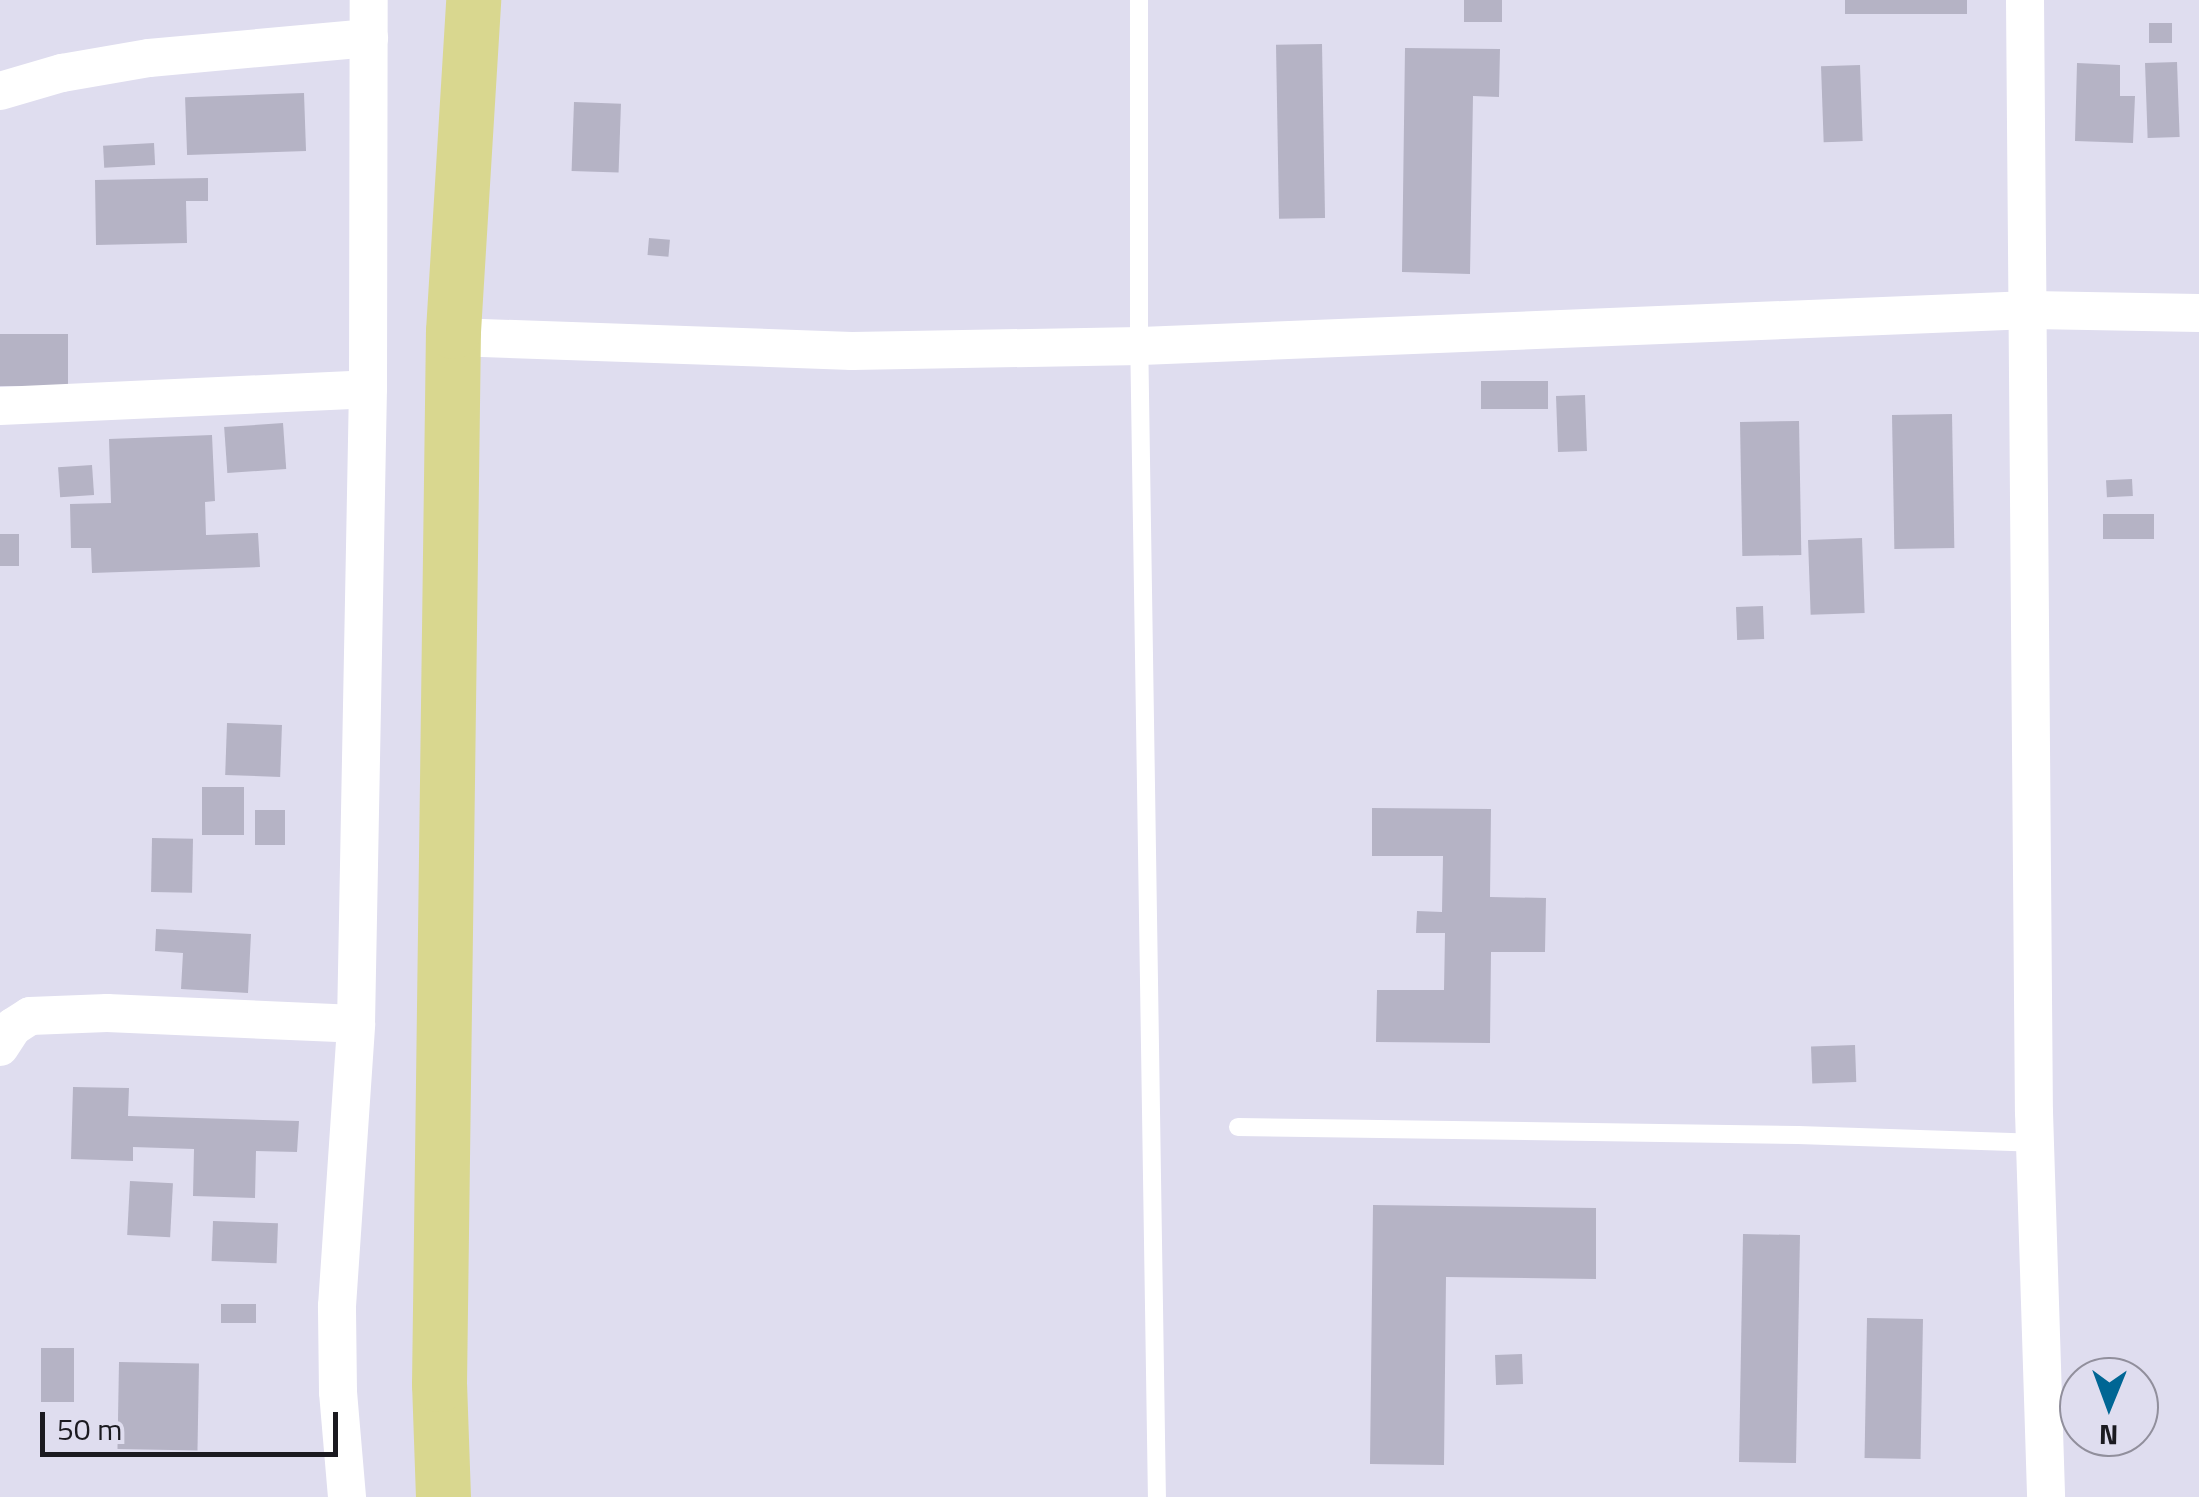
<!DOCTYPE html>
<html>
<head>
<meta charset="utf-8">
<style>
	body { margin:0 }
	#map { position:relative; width:2199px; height:1497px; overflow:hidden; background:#dfddef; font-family:"Titillium Web",sans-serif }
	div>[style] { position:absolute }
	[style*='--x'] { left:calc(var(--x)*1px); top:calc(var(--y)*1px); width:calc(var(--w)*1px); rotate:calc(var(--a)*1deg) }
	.building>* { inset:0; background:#b5b3c5; transform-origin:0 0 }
	.service>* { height:18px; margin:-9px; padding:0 9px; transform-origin:9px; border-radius:9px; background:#fff }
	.minor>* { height:38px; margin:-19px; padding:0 19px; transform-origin:19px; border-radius:19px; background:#fff }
	.primary>* { height:55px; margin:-27.5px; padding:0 27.5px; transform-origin:27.5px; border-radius:27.5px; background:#d9d78f }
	span { translate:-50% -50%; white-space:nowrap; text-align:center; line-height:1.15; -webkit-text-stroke:9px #dfddef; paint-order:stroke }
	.north { position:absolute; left:2059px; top:1357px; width:100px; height:100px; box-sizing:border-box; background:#dfddef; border:2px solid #918f9c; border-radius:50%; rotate:181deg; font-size:28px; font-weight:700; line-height:40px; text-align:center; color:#1b1a20 }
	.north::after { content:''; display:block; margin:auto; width:35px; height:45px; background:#006694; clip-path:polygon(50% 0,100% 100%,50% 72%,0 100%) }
	.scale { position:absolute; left:40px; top:1412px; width:298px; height:45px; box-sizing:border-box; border:5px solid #1b1a20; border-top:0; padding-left:12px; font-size:30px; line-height:35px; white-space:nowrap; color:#1b1a20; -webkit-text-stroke:8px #dfddef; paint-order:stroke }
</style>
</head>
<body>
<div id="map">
	<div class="building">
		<i style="left:1464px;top:0;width:38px;height:22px"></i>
		<i style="left:1845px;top:0;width:122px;height:14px"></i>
		<i style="left:2149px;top:23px;width:23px;height:20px"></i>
		<i style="left:1322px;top:44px;width:174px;height:46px;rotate:89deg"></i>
		<i style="clip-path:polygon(1405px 48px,1500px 49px,1499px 97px,1473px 96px,1470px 274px,1402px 272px)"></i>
		<i style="left:2177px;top:62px;width:75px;height:32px;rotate:88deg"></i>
		<i style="clip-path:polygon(2077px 63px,2120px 65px,2120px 96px,2135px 96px,2133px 143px,2075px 141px)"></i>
		<i style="left:1860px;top:65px;width:76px;height:39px;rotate:88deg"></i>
		<i style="left:304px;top:93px;width:58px;height:119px;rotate:88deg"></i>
		<i style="left:574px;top:102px;width:47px;height:69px;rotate:2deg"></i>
		<i style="left:154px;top:143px;width:22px;height:51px;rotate:87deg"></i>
		<i style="clip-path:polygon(208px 178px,208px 201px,186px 201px,187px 243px,96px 245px,95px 180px)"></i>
		<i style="left:649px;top:238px;width:21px;height:17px;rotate:5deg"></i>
		<i style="left:0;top:334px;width:68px;height:52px"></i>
		<i style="left:1481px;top:381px;width:67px;height:28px"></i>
		<i style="left:1585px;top:395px;width:56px;height:29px;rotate:88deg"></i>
		<i style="left:1952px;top:414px;width:134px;height:60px;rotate:89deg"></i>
		<i style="left:1799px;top:421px;width:134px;height:59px;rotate:89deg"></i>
		<i style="left:283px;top:423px;width:46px;height:59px;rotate:86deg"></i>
		<i style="clip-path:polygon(212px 435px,215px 501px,205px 502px,206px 535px,258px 533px,260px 567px,92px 573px,91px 548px,71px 548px,70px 504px,111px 503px,109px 439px)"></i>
		<i style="left:92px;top:465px;width:30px;height:34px;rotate:86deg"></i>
		<i style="left:2132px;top:479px;width:17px;height:26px;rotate:87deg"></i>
		<i style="left:2103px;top:514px;width:51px;height:25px"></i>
		<i style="left:0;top:534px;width:19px;height:32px"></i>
		<i style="left:1862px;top:538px;width:75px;height:54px;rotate:88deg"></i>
		<i style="left:1763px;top:606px;width:33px;height:27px;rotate:88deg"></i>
		<i style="left:227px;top:723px;width:55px;height:52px;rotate:2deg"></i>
		<i style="left:202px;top:787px;width:42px;height:48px"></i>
		<i style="clip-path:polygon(1372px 808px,1491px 809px,1490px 897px,1546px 898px,1545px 952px,1491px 952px,1490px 1043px,1376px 1042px,1377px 990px,1444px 990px,1445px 933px,1416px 933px,1417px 911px,1442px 912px,1443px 856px,1372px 856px)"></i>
		<i style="left:255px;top:810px;width:30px;height:35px"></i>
		<i style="left:152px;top:838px;width:41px;height:54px;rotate:1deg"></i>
		<i style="clip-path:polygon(156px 929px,251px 934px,248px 993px,181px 989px,183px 953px,155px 951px)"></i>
		<i style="left:1855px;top:1045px;width:37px;height:44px;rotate:88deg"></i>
		<i style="clip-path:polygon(73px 1087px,129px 1088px,128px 1116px,299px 1121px,297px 1152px,256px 1151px,255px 1198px,193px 1196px,194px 1149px,133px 1147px,133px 1161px,71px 1159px)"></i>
		<i style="left:130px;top:1181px;width:43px;height:54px;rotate:3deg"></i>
		<i style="clip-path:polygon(1373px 1205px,1596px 1208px,1596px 1279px,1446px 1277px,1444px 1465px,1370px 1464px)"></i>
		<i style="left:213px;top:1221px;width:65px;height:40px;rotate:2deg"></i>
		<i style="left:1743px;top:1234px;width:57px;height:228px;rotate:1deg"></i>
		<i style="left:221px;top:1304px;width:35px;height:19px"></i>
		<i style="left:1867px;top:1318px;width:56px;height:140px;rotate:1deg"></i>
		<i style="left:41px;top:1348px;width:33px;height:54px"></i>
		<i style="left:1522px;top:1354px;width:30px;height:27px;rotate:88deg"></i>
		<i style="left:119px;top:1362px;width:80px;height:87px;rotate:1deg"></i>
	</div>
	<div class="service">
		<i style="--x:1139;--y:0;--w:330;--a:90"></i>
		<i style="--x:1139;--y:330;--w:1167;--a:89.12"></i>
		<i style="--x:1238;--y:1127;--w:560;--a:0.82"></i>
		<i style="--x:1798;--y:1135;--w:237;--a:1.9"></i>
	</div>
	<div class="minor">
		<i style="--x:2025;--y:0;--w:1112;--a:89.54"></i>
		<i style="--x:2034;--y:1112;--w:385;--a:88.2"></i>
		<i style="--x:0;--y:91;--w:65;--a:-16.2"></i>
		<i style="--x:62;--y:73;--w:88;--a:-9.8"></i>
		<i style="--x:149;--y:58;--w:221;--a:-5.2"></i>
		<i style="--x:454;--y:337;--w:398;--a:2"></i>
		<i style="--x:852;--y:351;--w:289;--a:-1"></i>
		<i style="--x:1141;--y:346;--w:890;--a:-2.32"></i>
		<i style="--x:2030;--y:310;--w:169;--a:1"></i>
		<i style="--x:0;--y:406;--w:368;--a:-2.6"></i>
		<i style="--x:0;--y:1047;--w:24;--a:-57"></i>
		<i style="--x:13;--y:1027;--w:20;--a:-33"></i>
		<i style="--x:30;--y:1016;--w:77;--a:-2.2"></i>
		<i style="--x:107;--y:1013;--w:249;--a:2.5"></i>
		<i style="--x:347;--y:1497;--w:105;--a:-94.9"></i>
		<i style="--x:338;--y:1392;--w:86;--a:-90.7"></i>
		<i style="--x:337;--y:1306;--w:283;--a:-86.1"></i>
		<i style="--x:356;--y:1024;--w:635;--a:-88.92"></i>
		<i style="--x:368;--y:389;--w:389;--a:-89.9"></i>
	</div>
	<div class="primary">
		<i style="--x:443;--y:1497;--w:113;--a:-92"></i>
		<i style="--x:439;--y:1384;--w:1053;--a:-89.24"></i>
		<i style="--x:453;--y:331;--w:332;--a:-86.5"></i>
	</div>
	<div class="north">N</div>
	<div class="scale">50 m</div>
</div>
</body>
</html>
